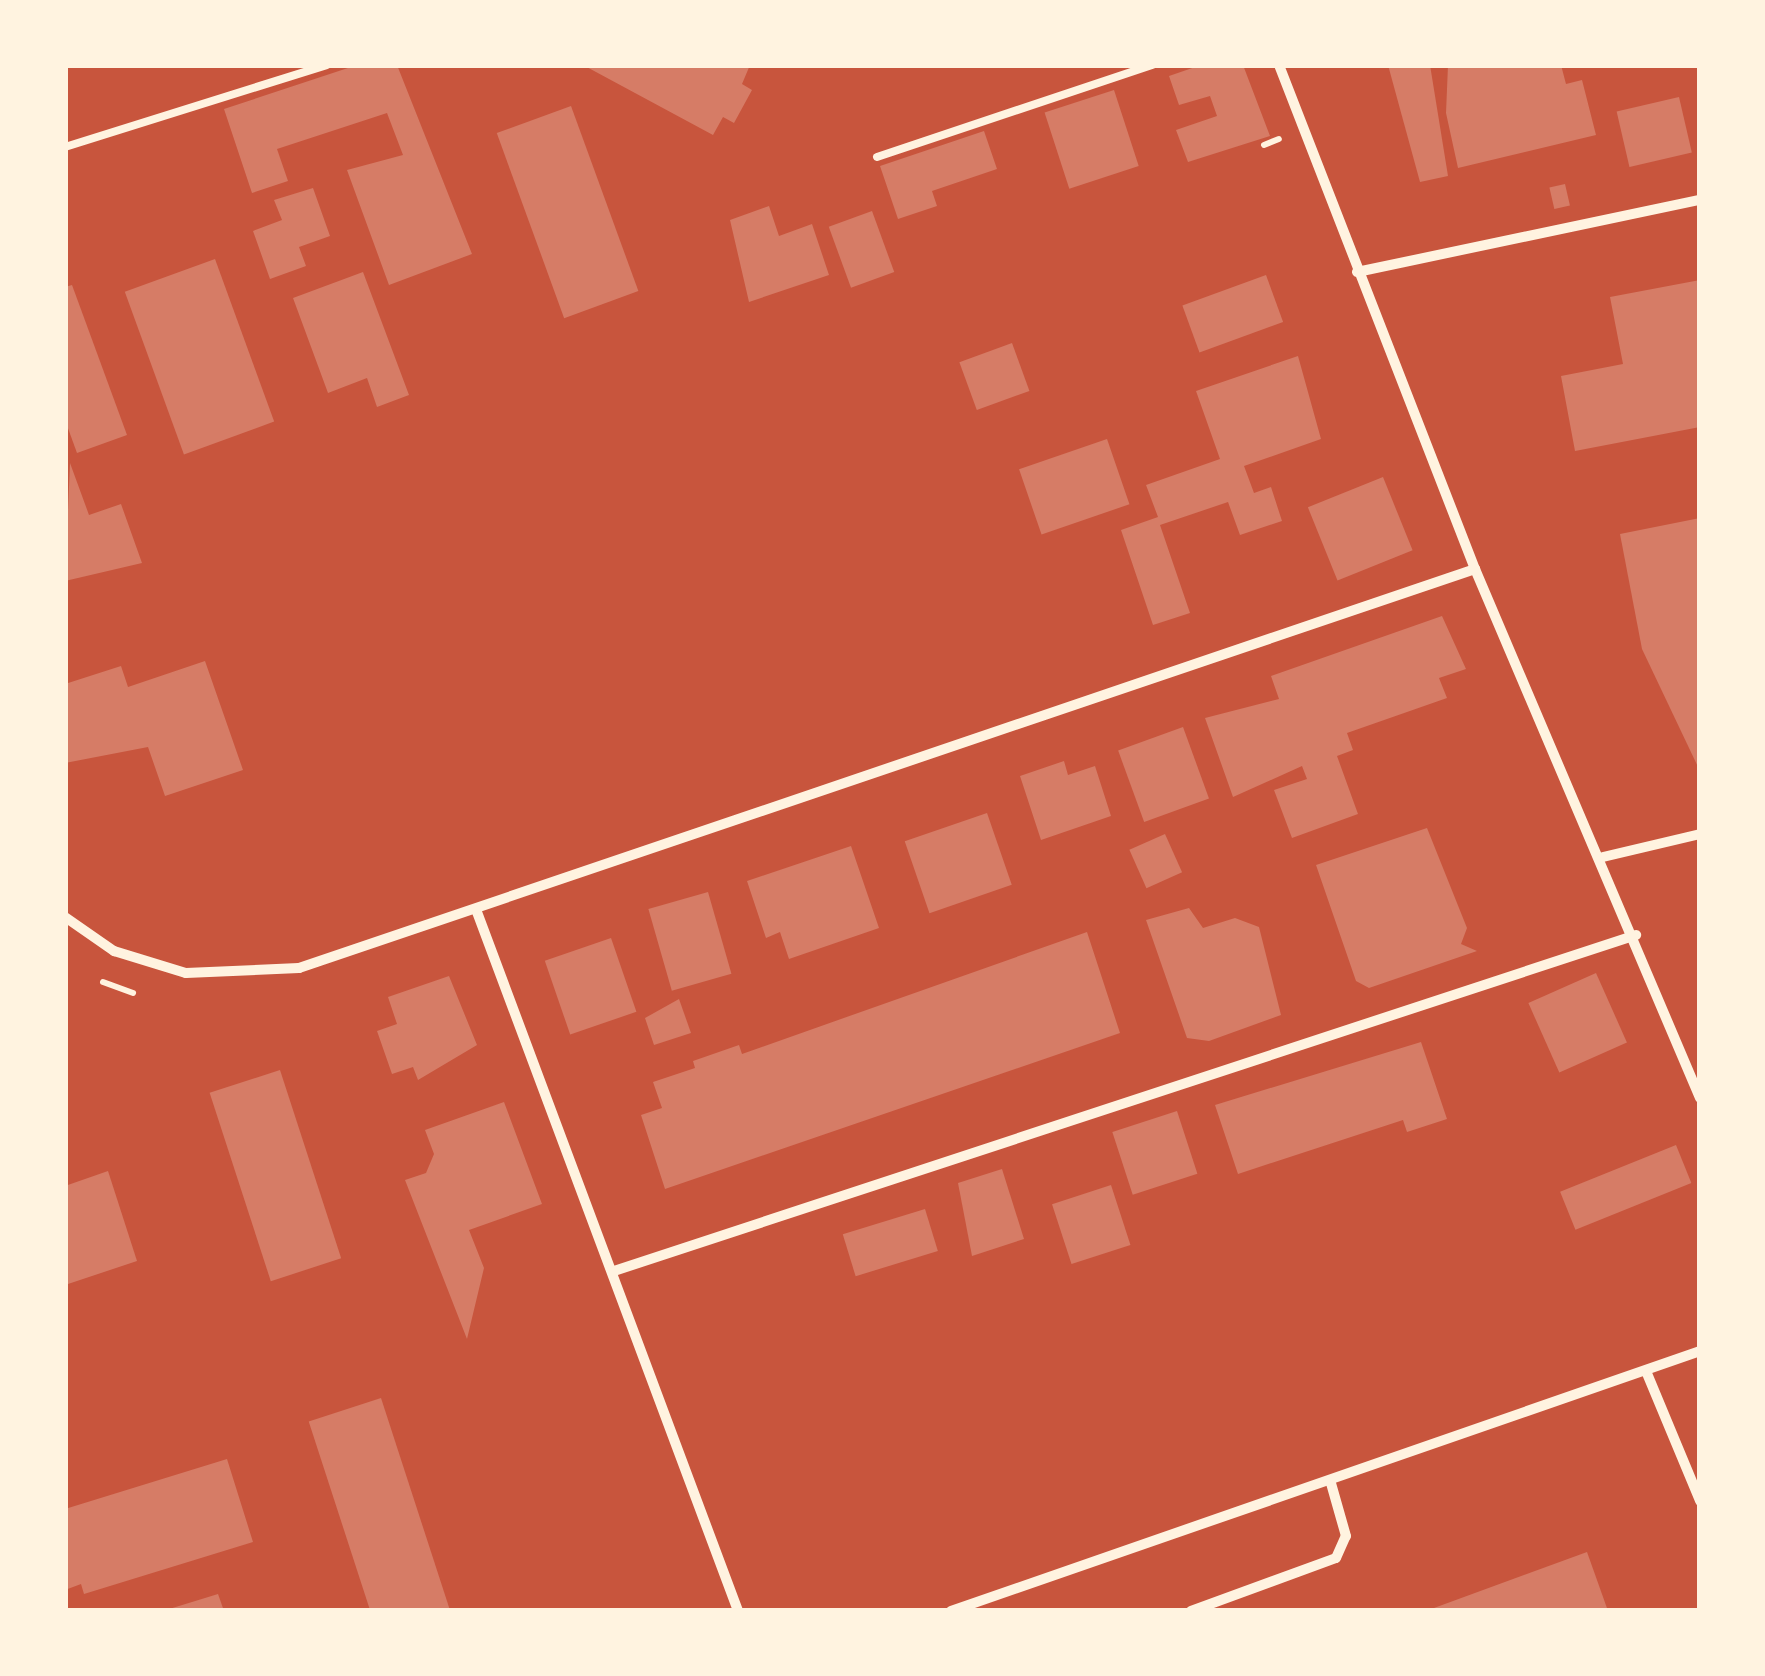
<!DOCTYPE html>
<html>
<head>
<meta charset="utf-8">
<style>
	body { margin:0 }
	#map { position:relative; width:1765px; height:1676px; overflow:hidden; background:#c8553d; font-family:"Open Sans",sans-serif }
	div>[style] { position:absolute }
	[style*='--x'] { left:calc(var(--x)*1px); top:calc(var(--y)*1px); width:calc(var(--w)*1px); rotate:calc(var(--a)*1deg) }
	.building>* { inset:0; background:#d67c66; transform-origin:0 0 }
	.path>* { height:6px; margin:-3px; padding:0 3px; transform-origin:3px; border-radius:3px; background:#fff3e0 }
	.service>* { height:8px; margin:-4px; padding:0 4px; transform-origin:4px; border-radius:4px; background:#fff3e0 }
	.minor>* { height:10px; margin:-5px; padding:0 5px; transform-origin:5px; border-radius:5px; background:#fff3e0 }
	span { translate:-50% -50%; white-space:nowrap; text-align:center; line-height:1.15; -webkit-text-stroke:10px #fff3e0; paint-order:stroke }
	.frame { position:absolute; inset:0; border:68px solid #fff3e0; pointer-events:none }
</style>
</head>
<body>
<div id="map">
	<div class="building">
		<i style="clip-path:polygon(357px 65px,397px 65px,472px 254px,389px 285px,347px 170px,403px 155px,387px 113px,277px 149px,288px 181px,252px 193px,224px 109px)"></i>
		<i style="clip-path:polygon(583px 65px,750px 65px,742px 84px,752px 90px,734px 123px,723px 117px,713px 135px)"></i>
		<i style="clip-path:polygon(1201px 65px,1243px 65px,1270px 136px,1188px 162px,1176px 130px,1217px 116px,1210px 96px,1179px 105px,1169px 76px)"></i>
		<i style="clip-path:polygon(1388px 65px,1430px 65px,1448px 176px,1420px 182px)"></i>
		<i style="clip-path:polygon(1448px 65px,1561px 65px,1566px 84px,1582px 80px,1596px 135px,1458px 168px,1446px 113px)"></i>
		<i style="left:1114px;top:90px;width:80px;height:73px;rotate:72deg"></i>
		<i style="left:1679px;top:97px;width:57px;height:64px;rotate:77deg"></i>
		<i style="left:571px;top:106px;width:197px;height:79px;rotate:70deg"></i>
		<i style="clip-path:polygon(984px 131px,997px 169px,932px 191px,937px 206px,898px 219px,880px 166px)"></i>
		<i style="left:1565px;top:184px;width:22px;height:16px;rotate:77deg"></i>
		<i style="clip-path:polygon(313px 188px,330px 236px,299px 247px,306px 266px,270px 279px,253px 231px,282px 220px,274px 200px)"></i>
		<i style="clip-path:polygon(769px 206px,779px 236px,812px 224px,829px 275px,749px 302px,730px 220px)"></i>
		<i style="left:872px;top:211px;width:65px;height:46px;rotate:70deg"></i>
		<i style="left:215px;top:259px;width:173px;height:96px;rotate:70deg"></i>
		<i style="clip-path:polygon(363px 272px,409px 395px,377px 407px,367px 378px,328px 393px,293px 298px)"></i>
		<i style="left:1266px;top:275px;width:50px;height:89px;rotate:70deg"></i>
		<i style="clip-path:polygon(1700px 280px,1700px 427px,1575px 451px,1561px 376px,1623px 364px,1610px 297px)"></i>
		<i style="clip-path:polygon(72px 285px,127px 435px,77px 453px,65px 420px,65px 287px)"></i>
		<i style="left:1012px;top:343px;width:51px;height:56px;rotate:70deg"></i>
		<i style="clip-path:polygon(1298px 356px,1321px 439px,1244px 466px,1254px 493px,1271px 487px,1282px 521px,1240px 535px,1228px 502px,1160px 525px,1190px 613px,1153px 625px,1121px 530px,1158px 517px,1146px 485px,1220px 459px,1196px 391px)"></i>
		<i style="left:1107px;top:439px;width:69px;height:93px;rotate:71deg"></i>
		<i style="clip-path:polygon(70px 463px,89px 515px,121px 504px,142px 563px,65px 581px)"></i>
		<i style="left:1383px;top:477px;width:79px;height:81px;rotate:68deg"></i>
		<i style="clip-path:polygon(1700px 518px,1700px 769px,1699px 769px,1642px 649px,1620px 534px)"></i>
		<i style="clip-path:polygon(1442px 616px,1466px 669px,1439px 678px,1447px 698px,1347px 733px,1353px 750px,1337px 756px,1358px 814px,1292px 838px,1274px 790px,1307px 779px,1302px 766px,1233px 797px,1205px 718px,1279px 699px,1271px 676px)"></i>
		<i style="clip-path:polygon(205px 661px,243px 770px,165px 796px,148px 747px,65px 763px,65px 684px,121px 666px,128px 687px)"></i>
		<i style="left:1183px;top:727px;width:76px;height:69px;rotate:70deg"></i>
		<i style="clip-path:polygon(1064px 761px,1068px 775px,1095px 766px,1111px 816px,1041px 840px,1020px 776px)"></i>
		<i style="left:987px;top:813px;width:76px;height:87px;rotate:71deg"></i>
		<i style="clip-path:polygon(1427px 828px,1467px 928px,1461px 944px,1477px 951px,1369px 988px,1356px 981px,1316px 865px)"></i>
		<i style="left:1165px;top:834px;width:42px;height:39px;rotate:66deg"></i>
		<i style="clip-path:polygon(851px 846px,879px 928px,789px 959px,780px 932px,766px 938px,747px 881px)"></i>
		<i style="left:708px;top:892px;width:85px;height:62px;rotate:74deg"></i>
		<i style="clip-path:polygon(1189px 908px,1203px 928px,1235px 918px,1259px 927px,1281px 1015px,1209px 1041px,1187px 1038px,1146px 920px)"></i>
		<i style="clip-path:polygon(1087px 932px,1120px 1033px,665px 1189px,641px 1115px,662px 1108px,653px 1082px,695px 1068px,693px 1061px,739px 1045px,742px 1054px)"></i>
		<i style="left:611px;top:938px;width:78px;height:70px;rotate:71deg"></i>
		<i style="left:1596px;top:973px;width:76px;height:74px;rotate:66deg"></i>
		<i style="clip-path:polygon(449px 976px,477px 1045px,418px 1080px,413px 1067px,392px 1074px,377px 1031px,397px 1024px,388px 997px)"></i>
		<i style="clip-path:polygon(679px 999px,691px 1033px,654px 1045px,645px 1018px)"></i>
		<i style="clip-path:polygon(1421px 1042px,1447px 1119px,1407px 1132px,1403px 1120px,1238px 1174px,1215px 1105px)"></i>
		<i style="left:280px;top:1070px;width:198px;height:74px;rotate:72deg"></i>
		<i style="clip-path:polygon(504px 1102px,542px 1204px,469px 1230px,484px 1268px,467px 1339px,405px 1180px,426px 1173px,434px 1154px,425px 1130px)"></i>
		<i style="left:1177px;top:1111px;width:66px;height:68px;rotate:72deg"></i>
		<i style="left:1676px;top:1145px;width:41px;height:125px;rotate:68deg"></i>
		<i style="clip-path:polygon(1002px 1169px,1024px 1239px,972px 1256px,958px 1183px)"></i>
		<i style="clip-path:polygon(108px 1171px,137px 1261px,65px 1285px,65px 1186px)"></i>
		<i style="left:1111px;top:1185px;width:63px;height:62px;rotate:72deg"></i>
		<i style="left:925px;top:1209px;width:44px;height:86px;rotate:73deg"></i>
		<i style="left:381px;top:1398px;width:224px;height:76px;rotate:72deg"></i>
		<i style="clip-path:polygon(227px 1459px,253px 1542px,84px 1594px,81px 1584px,65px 1590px,65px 1509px)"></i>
		<i style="clip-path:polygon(1587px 1552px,1608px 1611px,1435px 1611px,1434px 1608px)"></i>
		<i style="clip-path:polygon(218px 1594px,224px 1611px,166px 1611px,166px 1610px)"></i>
	</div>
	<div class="path">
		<i style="--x:1264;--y:145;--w:16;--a:-22"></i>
		<i style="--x:103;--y:982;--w:32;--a:20"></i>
	</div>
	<div class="service">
		<i style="--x:65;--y:147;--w:274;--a:-17.4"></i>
		<i style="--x:877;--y:157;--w:290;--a:-18.5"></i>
	</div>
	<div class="minor">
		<i style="--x:1279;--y:65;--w:541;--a:68.75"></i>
		<i style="--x:1475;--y:569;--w:575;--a:66.96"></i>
		<i style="--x:1357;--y:272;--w:350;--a:-11.9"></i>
		<i style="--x:1603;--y:857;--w:100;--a:-13.3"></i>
		<i style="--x:477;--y:912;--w:746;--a:69.52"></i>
		<i style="--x:65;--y:917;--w:60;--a:34.8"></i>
		<i style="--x:114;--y:951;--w:75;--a:17"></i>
		<i style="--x:186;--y:973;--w:113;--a:-2.5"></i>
		<i style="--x:299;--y:968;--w:1242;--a:-18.74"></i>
		<i style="--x:614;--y:1271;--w:1076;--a:-18.2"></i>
		<i style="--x:1646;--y:1371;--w:141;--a:67.4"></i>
		<i style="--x:951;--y:1611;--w:793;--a:-19.14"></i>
		<i style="--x:1191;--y:1611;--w:154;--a:-20.1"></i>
		<i style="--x:1336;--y:1558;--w:24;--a:-66"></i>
		<i style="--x:1346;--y:1536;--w:58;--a:-105.9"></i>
	</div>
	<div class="frame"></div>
</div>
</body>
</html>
